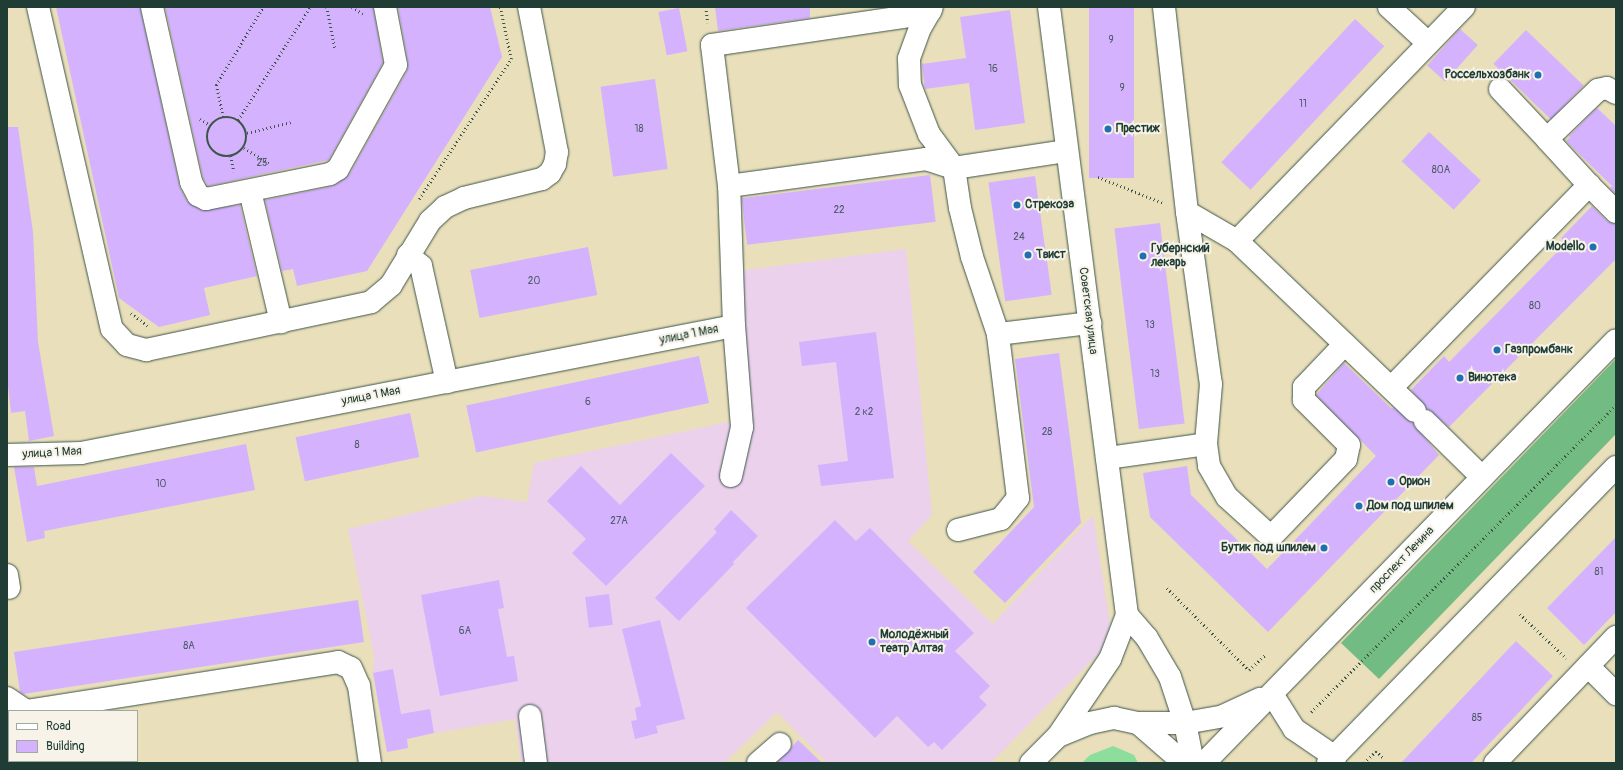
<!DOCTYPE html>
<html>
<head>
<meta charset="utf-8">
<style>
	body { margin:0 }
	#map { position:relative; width:1623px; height:770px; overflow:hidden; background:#e9dfbb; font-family:Pangolin,sans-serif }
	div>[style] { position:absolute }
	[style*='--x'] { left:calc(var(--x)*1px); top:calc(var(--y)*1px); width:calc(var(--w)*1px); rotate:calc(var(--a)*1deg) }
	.built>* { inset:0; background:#ebd1ec }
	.green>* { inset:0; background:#8ddd9c }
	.forest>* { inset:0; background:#72bc84 }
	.building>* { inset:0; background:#d4b2fe; transform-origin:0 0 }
	.path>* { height:2.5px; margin-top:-1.25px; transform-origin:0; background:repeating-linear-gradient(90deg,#3d5548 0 1px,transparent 0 4px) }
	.path>.ring { margin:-1.25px; padding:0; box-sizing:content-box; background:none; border:2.5px solid #3d5548; border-radius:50% }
	.roads { filter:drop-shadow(0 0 1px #3d5548) drop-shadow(0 0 1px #3d5548) }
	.minor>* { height:22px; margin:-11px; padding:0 11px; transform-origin:11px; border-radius:11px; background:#fff }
	.major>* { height:22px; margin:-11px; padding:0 11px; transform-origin:11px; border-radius:11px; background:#fff }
	.dots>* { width:11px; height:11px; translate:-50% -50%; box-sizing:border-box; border:2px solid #f7f3e8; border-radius:50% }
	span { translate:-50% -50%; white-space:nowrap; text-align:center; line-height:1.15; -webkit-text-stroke:4px #f7f3e8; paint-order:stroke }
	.number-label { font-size:10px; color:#4c5a66 }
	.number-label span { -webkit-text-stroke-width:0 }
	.poi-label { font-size:12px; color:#1f3d34; font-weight:700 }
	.right { translate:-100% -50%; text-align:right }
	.left { translate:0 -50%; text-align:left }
	.street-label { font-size:12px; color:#1f3d34 }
	.frame { position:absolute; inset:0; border:8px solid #1f3d34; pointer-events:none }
	.legend { position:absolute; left:8px; top:710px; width:130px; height:52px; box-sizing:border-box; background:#f7f3e8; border:1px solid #a1aaa0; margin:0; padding:5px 7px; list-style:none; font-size:12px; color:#1f3d34 }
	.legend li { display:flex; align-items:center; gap:8px; height:20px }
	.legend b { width:20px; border:1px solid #a1aaa0 }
</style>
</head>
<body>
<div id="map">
	<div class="built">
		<i style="clip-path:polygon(906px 249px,932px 515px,908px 541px,993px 624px,1093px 515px,1110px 625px,1102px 650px,991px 763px,827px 763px,777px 712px,724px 763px,521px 763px,515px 719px,407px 738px,408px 748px,387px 752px,373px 673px,374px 655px,348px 529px,481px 496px,527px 502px,534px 463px,752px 417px,731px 272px)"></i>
	</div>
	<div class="green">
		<i style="clip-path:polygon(1113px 746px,1134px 755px,1138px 763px,1082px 763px,1090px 755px)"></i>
	</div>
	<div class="forest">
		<i style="clip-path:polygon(1616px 359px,1616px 434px,1379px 679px,1341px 643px)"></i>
	</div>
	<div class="building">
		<i style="clip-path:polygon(56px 7px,140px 7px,180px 188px,187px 201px,201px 210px,240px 205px,257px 276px,204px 288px,210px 315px,159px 327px,119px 298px)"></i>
		<i style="clip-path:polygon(165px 7px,373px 7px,383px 63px,329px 160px,208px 186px,203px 178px)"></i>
		<i style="clip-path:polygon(398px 7px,490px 7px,502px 57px,367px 271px,297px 286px,293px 269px,282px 271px,265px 200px,333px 186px,349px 175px,407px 71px,408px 63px)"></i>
		<i style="clip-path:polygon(715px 7px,810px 7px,810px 18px,718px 31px)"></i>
		<i style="left:1089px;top:7px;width:45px;height:171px"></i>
		<i style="left:679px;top:8px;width:44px;height:21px;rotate:79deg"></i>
		<i style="clip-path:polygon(1010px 10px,1025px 123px,975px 130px,969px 83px,925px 89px,922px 64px,966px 58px,960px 17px)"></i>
		<i style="left:1355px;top:19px;width:40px;height:196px;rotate:43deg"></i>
		<i style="left:1460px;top:29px;width:24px;height:49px;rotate:42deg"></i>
		<i style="left:1526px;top:30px;width:80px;height:47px;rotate:44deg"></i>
		<i style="left:655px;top:79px;width:91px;height:55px;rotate:82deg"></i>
		<i style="clip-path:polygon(1597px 108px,1616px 126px,1616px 194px,1610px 188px,1612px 186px,1566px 141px,1570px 137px,1569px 136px)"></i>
		<i style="clip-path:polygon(7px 127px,18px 127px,33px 232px,38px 342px,54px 436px,29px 441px,25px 411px,11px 413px,7px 377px)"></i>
		<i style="left:1429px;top:132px;width:71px;height:40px;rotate:43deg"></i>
		<i style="left:930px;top:175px;width:47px;height:190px;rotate:83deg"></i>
		<i style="left:1035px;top:176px;width:120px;height:47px;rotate:82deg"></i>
		<i style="clip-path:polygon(1592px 206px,1607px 221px,1616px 224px,1616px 259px,1449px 427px,1427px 409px,1411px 390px,1444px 356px,1449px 362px,1566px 243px,1561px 238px)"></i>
		<i style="left:1160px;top:223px;width:202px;height:46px;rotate:83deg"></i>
		<i style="left:588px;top:247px;width:49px;height:120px;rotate:79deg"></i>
		<i style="clip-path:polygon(876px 332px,894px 478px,821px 486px,818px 465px,848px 461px,836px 362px,802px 366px,799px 342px)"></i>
		<i style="clip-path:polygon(1059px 353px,1081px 523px,1005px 603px,973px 572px,1034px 507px,1015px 359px)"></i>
		<i style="left:699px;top:356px;width:48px;height:238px;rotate:78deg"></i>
		<i style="clip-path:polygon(1344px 363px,1392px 409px,1393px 407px,1413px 423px,1439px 455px,1268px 632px,1150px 517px,1143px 473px,1187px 466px,1191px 495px,1267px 569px,1376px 456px,1316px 395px)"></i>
		<i style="left:410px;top:413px;width:45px;height:117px;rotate:78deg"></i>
		<i style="clip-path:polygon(246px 444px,255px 490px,44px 531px,45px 538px,27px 542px,14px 467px,34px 467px,37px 486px)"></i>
		<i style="clip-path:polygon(671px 453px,705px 486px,606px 586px,572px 553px,586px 539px,547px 501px,581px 466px,620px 505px)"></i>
		<i style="clip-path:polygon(731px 510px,758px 536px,733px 562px,734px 564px,679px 621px,655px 598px,717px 532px,714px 529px)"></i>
		<i style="clip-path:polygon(835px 520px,856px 541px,870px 528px,974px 633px,955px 651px,990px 686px,979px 697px,987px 705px,942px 750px,934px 742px,928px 747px,897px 716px,875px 738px,746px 608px)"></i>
		<i style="clip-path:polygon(1616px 537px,1616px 612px,1584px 645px,1547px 608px)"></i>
		<i style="clip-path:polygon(499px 580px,504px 608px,498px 609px,507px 657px,514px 656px,518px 681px,440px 696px,421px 595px)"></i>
		<i style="left:609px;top:594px;width:31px;height:24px;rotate:83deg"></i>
		<i style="clip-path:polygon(358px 600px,364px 642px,23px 694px,20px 692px,14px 652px)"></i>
		<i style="clip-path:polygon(660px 620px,685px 719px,656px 726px,658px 733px,635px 739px,631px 721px,637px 720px,635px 708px,641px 706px,622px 629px)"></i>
		<i style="clip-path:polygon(1516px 641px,1553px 676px,1471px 763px,1401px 763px)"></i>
		<i style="clip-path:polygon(393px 669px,401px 714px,430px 709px,434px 733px,407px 739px,408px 748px,387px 752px,373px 673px)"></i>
		<i style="clip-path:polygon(798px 740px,822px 763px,777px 763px)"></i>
	</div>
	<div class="path">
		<i style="--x:319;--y:7;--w:2;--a:0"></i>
		<i style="--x:327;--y:7;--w:42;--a:79"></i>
		<i style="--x:352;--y:7;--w:13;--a:32"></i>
		<i style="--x:706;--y:7;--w:16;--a:83"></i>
		<i class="ring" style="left:207px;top:117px;width:37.5px;height:37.5px"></i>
		<i style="--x:223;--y:117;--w:33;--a:-102"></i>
		<i style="--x:216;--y:85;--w:91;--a:-58.9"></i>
		<i style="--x:200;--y:119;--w:12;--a:31"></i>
		<i style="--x:238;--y:120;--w:134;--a:-57.5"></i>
		<i style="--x:247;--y:133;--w:45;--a:-14"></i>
		<i style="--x:244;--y:148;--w:29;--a:31"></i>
		<i style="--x:231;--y:156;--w:16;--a:79"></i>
		<i style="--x:1098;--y:177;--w:70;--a:21.8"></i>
		<i style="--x:419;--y:199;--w:168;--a:-56.7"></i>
		<i style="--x:511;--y:59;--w:53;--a:-101.9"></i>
		<i style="--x:131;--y:313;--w:21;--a:37"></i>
		<i style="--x:1167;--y:588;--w:116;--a:45"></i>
		<i style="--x:1249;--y:670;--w:22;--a:-43"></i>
		<i style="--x:1520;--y:614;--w:64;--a:43.7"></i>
		<i style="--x:1311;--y:712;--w:433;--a:-45.2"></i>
		<i style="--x:1364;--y:763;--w:17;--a:-45"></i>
		<i style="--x:1376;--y:751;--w:12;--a:42"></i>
	</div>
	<div class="roads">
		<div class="minor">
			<i style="--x:38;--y:7;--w:330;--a:77.1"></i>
			<i style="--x:112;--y:329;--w:22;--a:47"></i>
			<i style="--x:127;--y:345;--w:20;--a:15"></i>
			<i style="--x:146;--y:350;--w:230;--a:-12"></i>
			<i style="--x:371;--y:302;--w:26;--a:-40"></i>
			<i style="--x:391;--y:285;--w:75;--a:-58.6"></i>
			<i style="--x:430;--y:221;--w:21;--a:-43"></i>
			<i style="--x:445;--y:207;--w:21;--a:-25"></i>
			<i style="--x:464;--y:198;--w:80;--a:-13.7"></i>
			<i style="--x:542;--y:179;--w:10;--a:-37"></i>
			<i style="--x:550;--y:173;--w:10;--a:-61"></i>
			<i style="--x:555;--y:164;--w:12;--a:-81"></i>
			<i style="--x:557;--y:152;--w:148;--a:-100.9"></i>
			<i style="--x:152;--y:7;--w:179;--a:77.4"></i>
			<i style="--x:191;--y:182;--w:15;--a:62"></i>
			<i style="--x:198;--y:195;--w:9;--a:27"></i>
			<i style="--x:206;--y:199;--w:126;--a:-11.4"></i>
			<i style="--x:330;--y:174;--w:9;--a:-32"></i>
			<i style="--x:338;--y:169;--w:119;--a:-60.9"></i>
			<i style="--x:396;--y:65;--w:59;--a:-100.7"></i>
			<i style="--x:1049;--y:7;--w:613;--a:82.69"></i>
			<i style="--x:1127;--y:615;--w:47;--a:111.1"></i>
			<i style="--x:1110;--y:659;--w:93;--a:124"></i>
			<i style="--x:1164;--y:7;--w:206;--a:83.6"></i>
			<i style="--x:1187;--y:212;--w:174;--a:82.1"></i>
			<i style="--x:1211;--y:384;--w:60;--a:94.8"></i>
			<i style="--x:1206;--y:444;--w:22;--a:82"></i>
			<i style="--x:1209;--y:466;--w:36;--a:60"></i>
			<i style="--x:1227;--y:497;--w:59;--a:42.3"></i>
			<i style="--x:1271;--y:537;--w:108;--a:-46.1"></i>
			<i style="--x:1346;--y:459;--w:14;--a:-78"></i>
			<i style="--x:1349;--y:445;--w:64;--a:-135"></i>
			<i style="--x:1304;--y:400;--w:13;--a:-90"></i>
			<i style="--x:1304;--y:387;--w:59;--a:-46.4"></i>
			<i style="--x:1389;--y:7;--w:53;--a:42.7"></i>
			<i style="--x:930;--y:11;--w:20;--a:120"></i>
			<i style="--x:920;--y:28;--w:33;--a:110"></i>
			<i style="--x:909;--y:59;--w:26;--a:88"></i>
			<i style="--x:910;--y:85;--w:53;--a:68.8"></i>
			<i style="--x:929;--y:134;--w:42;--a:53.7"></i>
			<i style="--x:954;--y:168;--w:40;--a:81.5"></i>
			<i style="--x:960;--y:208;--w:50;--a:76.2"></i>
			<i style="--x:972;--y:257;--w:81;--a:71.3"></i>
			<i style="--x:1500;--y:89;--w:69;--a:46.8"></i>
			<i style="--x:1589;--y:185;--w:38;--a:45"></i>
			<i style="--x:729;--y:186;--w:199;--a:-7.8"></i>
			<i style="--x:926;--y:159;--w:29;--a:18"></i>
			<i style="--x:954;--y:168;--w:114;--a:-8.6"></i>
			<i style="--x:250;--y:191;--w:135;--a:76.7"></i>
			<i style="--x:1187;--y:212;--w:58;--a:30.1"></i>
			<i style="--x:1237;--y:241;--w:326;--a:-45.9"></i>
			<i style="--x:1237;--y:241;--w:246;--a:43.7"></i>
			<i style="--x:408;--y:255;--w:17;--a:40"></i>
			<i style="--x:421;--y:266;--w:119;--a:77.4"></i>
			<i style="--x:1391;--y:388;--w:284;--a:-45.7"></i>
			<i style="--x:1589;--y:185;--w:62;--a:-132.4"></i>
			<i style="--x:1547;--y:139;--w:71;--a:-43.9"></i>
			<i style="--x:1598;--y:90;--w:9;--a:-13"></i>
			<i style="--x:1607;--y:88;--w:10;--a:29"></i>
			<i style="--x:1425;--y:421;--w:80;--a:44.5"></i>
			<i style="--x:7;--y:455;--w:74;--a:-1.5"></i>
			<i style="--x:81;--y:453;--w:665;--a:-11.01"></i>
			<i style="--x:1107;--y:458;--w:100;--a:-8"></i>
			<i style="--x:731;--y:476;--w:50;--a:-77.3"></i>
			<i style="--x:742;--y:427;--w:101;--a:-94.5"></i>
			<i style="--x:734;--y:326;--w:140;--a:-92"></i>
			<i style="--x:729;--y:186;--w:142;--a:-96.9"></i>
			<i style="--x:712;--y:45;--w:208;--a:-8.3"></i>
			<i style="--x:918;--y:15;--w:13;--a:-18"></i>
			<i style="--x:930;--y:11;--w:4;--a:-63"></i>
			<i style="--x:958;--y:530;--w:44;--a:-14.3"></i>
			<i style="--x:1001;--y:519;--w:27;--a:-51"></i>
			<i style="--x:1018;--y:498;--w:165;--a:-97"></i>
			<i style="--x:998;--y:334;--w:93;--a:-6.8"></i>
			<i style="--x:7;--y:575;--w:13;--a:81"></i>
			<i style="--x:1127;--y:615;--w:30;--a:49"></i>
			<i style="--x:1147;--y:638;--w:45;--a:59.5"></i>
			<i style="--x:1170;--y:677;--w:48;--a:71.9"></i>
			<i style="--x:1185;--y:723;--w:41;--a:78.7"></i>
			<i style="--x:1588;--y:666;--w:40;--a:45"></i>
			<i style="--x:7;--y:698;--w:23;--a:34"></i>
			<i style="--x:26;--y:711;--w:316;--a:-8.9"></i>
			<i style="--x:338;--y:662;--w:14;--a:25"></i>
			<i style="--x:351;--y:668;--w:20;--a:66"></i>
			<i style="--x:359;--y:686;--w:78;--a:81.9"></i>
			<i style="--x:530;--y:716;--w:47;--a:82.7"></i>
			<i style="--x:32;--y:761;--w:2;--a:63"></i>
			<i style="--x:758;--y:763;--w:29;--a:-41"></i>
			<i style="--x:1495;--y:763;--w:175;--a:-46.2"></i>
		</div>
		<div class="major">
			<i style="--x:1272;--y:694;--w:41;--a:57.8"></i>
			<i style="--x:1294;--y:729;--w:50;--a:34.3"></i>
			<i style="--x:1138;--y:723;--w:47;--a:0"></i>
			<i style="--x:1185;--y:723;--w:39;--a:-10"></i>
			<i style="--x:1223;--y:716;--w:41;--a:-24.7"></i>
			<i style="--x:1031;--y:763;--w:38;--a:-45"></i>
			<i style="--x:1058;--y:736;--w:35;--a:-22"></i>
			<i style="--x:1090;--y:723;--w:25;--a:-12"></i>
			<i style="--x:1114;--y:718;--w:25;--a:12"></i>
			<i style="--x:1138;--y:723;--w:61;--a:41"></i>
			<i style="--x:1204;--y:763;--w:590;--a:-45.75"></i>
			<i style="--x:1328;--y:763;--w:413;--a:-45.8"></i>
		</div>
	</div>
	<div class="dots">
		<i style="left:1538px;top:75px;background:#1f6fb2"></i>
		<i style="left:1108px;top:129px;background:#1f6fb2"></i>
		<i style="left:1017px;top:205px;background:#1f6fb2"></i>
		<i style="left:1593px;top:247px;background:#1f6fb2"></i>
		<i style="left:1028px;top:255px;background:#1f6fb2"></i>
		<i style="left:1143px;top:256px;background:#1f6fb2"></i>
		<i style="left:1497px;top:350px;background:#1f6fb2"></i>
		<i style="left:1460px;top:378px;background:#1f6fb2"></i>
		<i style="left:1391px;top:482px;background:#1f6fb2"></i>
		<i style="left:1359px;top:506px;background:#1f6fb2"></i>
		<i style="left:1324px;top:548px;background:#1f6fb2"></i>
		<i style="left:872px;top:642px;background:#1f6fb2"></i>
	</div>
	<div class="number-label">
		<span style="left:1111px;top:41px">9</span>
		<span style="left:993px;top:70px">16</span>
		<span style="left:1122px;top:89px">9</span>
		<span style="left:1303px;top:105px">11</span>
		<span style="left:639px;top:130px">18</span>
		<span style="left:262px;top:164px">25</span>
		<span style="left:1441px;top:171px">80А</span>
		<span style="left:839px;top:211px">22</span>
		<span style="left:1019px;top:238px">24</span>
		<span style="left:534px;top:282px">20</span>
		<span style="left:1535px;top:307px">80</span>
		<span style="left:1150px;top:326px">13</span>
		<span style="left:1155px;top:375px">13</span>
		<span style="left:588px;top:403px">6</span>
		<span style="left:864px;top:413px">2 к2</span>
		<span style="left:1047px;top:433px">28</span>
		<span style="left:357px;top:446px">8</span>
		<span style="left:161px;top:485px">10</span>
		<span style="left:619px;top:522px">27А</span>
		<span style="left:1599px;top:573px">81</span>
		<span style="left:465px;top:632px">6А</span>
		<span style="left:189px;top:647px">8А</span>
		<span style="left:1477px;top:719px">85</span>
	</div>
	<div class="poi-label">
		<span class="right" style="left:1530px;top:75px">Россельхозбанк</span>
		<span class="left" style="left:1116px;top:129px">Престиж</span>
		<span class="left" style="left:1025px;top:205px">Стрекоза</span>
		<span class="right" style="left:1585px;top:247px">Modello</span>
		<span class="left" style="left:1151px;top:256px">Губернский<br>лекарь</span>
		<span class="left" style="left:1036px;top:255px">Твист</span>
		<span class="left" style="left:1505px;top:350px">Газпромбанк</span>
		<span class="left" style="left:1468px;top:378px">Винотека</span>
		<span class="left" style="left:1399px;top:482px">Орион</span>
		<span class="left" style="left:1367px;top:506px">Дом под шпилем</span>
		<span class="right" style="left:1316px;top:548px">Бутик под шпилем</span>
		<span class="left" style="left:880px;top:642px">Молодёжный<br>театр Алтая</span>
	</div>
	<div class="street-label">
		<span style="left:1088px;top:311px;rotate:83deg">Советская улица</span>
		<span style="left:689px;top:335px;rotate:-11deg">улица 1 Мая</span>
		<span style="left:371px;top:396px;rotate:-11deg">улица 1 Мая</span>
		<span style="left:52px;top:453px;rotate:-3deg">улица 1 Мая</span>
		<span style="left:1402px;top:560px;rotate:-46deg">проспект Ленина</span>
	</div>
	<div class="frame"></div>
	<ul class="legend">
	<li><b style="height:5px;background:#fff"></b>Road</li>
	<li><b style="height:11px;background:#d4b2fe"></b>Building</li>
	</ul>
</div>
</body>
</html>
